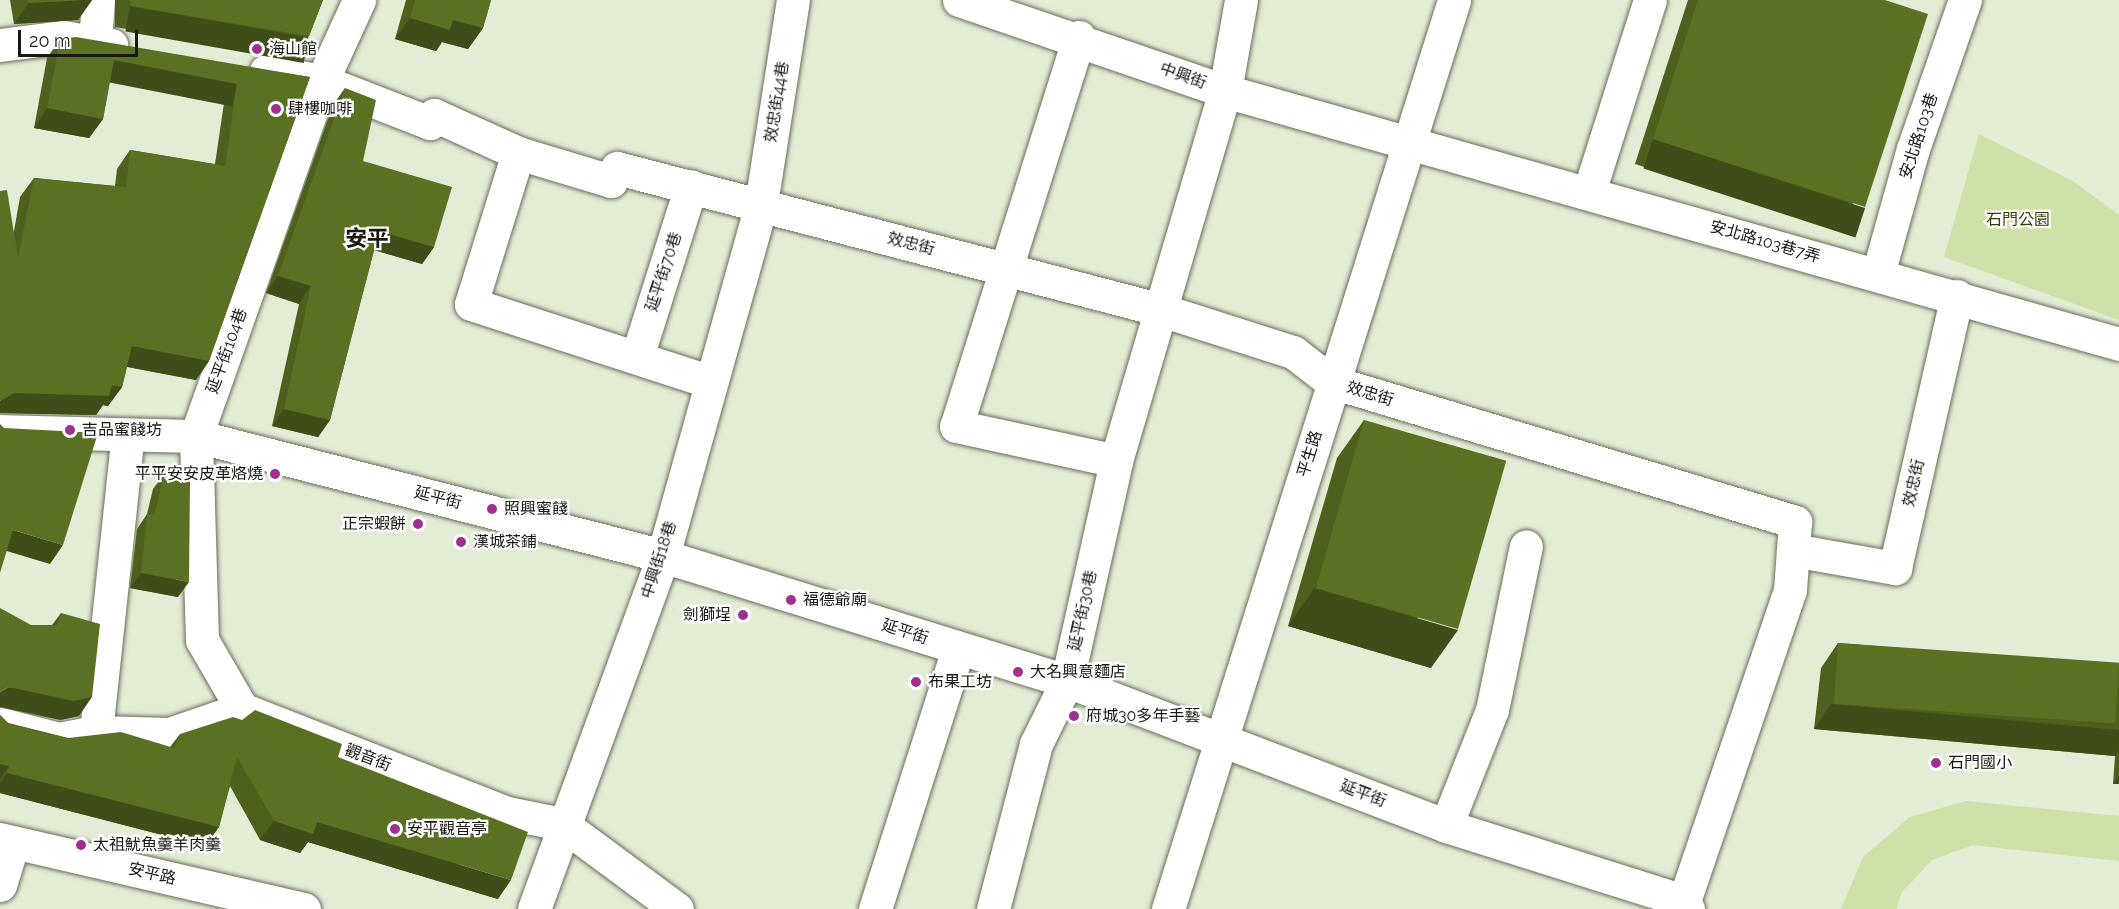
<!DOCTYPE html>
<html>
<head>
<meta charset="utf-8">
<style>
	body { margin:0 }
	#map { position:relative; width:2119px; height:909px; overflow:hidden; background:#e3ecd5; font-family:Raleway,"Noto Sans TC",sans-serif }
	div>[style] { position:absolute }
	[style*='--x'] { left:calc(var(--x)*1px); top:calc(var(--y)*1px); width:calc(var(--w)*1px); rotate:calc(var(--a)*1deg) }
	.green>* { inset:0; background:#cde1a8 }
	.roads { filter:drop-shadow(0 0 2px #676e5a) drop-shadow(0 0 2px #676e5a) }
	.minor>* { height:33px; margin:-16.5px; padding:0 16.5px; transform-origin:16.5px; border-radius:16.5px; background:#fff }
	.wall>* { inset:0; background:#4d601e }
	.shaded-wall>* { inset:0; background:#3f4e18; transform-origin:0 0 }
	.building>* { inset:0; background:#5a7023; transform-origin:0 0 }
	.dots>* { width:16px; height:16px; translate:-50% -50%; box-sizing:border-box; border:3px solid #fff; border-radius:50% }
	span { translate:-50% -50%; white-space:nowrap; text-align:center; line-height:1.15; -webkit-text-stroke:4.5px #fff; paint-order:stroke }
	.poi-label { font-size:16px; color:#171a12 }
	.left { translate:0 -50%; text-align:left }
	.right { translate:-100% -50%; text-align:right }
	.street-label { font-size:16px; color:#171a12 }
	.park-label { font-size:16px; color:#314005 }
	.district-label { font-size:22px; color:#171a12; font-weight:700 }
	.scale { position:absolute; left:18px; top:30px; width:120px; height:27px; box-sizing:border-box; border:3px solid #171a12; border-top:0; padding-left:8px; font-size:18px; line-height:21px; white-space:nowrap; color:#171a12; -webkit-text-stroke:4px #fff; paint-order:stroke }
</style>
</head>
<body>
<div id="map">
	<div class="green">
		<i style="clip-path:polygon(1979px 134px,2073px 181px,2119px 215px,2119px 320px,1944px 257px)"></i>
		<i style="clip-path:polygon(1966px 801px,2119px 816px,2119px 861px,1973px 845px,1932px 860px,1902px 892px,1896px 909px,1841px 909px,1863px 857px,1910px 817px)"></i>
	</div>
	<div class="roads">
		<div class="minor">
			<i style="--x:959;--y:0;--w:281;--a:18.9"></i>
			<i style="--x:1225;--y:91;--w:929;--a:15.8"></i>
			<i style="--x:1079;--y:37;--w:408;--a:107.5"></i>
			<i style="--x:956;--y:426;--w:164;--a:12.3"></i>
			<i style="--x:95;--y:43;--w:43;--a:-86"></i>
			<i style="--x:0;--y:45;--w:64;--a:-7.2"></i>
			<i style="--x:63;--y:37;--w:49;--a:9.5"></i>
			<i style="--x:266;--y:71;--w:57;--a:10.1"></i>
			<i style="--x:322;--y:81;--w:116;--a:21.3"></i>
			<i style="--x:430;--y:123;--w:9;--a:-63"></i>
			<i style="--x:434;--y:115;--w:92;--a:24.3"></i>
			<i style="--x:518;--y:153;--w:97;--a:16.8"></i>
			<i style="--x:611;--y:181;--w:14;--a:-65"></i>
			<i style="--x:617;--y:168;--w:559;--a:14.61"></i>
			<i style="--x:1158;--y:309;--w:142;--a:17.7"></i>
			<i style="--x:1293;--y:352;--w:49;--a:37.6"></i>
			<i style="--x:1332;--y:382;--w:484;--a:16.8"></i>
			<i style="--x:1795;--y:522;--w:68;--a:94.2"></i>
			<i style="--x:1790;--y:590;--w:329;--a:108.8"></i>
			<i style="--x:1684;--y:901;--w:9;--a:63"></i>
			<i style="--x:518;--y:153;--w:158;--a:107.3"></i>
			<i style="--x:471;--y:304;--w:252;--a:18"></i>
			<i style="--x:1589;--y:192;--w:201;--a:-72.4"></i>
			<i style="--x:1878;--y:274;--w:130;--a:-74.4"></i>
			<i style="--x:1913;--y:149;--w:158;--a:-70.8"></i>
			<i style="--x:637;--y:357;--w:179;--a:-72.5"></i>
			<i style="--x:0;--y:431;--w:196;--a:1.5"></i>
			<i style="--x:196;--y:436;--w:482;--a:14.4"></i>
			<i style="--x:663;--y:556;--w:423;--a:17.2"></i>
			<i style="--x:1067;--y:681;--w:406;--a:20.9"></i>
			<i style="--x:1446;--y:826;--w:250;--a:17.5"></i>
			<i style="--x:1793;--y:550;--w:104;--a:10"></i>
			<i style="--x:1895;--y:568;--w:279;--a:-77.2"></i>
			<i style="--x:242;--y:709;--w:80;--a:-120.1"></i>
			<i style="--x:202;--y:640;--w:204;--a:-91.7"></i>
			<i style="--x:196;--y:436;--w:377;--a:-70.5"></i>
			<i style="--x:322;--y:81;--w:89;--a:-65.4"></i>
			<i style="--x:0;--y:724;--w:61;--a:14.3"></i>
			<i style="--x:59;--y:739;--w:38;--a:-11"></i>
			<i style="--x:96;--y:732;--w:73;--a:1.6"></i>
			<i style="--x:169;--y:734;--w:77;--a:-18.9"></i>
			<i style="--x:242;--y:709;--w:285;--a:21.4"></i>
			<i style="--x:507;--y:813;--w:56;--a:11.3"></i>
			<i style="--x:562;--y:824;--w:143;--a:36.5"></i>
			<i style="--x:96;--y:732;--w:299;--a:-83.9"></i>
			<i style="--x:1446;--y:826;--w:125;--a:-68.4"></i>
			<i style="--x:1492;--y:710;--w:167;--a:-78.3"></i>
			<i style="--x:0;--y:839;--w:312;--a:13"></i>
			<i style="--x:0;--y:885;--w:44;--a:-72.8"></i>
			<i style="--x:534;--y:909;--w:376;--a:-69.9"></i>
			<i style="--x:663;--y:556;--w:365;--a:-74.4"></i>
			<i style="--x:761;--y:204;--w:206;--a:-81.1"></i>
			<i style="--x:875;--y:909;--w:273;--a:-72.3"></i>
			<i style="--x:993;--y:909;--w:171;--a:-75.4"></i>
			<i style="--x:1036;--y:744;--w:70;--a:-63.8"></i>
			<i style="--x:1067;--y:681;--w:225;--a:-77.4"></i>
			<i style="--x:1116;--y:461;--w:386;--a:-73.6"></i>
			<i style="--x:1225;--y:91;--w:92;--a:-80"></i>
			<i style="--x:1168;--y:909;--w:953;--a:-72.53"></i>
		</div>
	</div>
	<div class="wall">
		<i style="clip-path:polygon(10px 0,92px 0,78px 20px,14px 24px)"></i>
		<i style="clip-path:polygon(115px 0,323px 0,309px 36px,294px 57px,115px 27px)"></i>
		<i style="clip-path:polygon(406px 0,491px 0,483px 28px,468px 49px,442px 42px,436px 51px,395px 39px)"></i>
		<i style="clip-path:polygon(1688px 0,1885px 0,1848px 232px,1635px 164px)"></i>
		<i style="clip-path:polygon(60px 39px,310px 77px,209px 361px,196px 380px,127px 367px,122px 387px,108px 406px,103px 405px,96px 415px,0 413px,14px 231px,20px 197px,34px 178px,115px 186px,117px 169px,130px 150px,215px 164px,224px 103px,110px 80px,103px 119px,89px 138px,34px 128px,47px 58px)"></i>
		<i style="clip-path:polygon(345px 88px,363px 161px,434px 247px,422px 264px,374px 250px,330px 420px,318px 437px,272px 426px,299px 304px,266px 293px,333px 105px)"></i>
		<i style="clip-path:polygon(1364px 420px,1431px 668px,1288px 626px,1337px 458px)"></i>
		<i style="clip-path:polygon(164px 474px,178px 597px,130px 588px,137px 529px,147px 514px,153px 489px)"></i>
		<i style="clip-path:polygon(61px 613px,79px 716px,60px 720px,31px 625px,52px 625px)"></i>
		<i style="clip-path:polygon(1838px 643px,2119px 665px,2119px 784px,2113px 784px,2115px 756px,1814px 729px,1821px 668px)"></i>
		<i style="clip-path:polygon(0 715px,8px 723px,68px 738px,170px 747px,180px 734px,338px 757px,498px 899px,308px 842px,300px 853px,260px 840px,230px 786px,219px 827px,205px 846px,0 793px)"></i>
	</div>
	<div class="shaded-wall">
		<i style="clip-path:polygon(84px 0,92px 0,78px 20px,14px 24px,29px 3px)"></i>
		<i style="left:130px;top:6px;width:181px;height:26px;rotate:10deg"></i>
		<i style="clip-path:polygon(410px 18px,453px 20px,483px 28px,468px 49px,442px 42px,436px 51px,395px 39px)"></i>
		<i style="left:114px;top:60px;width:125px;height:23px;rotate:11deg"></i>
		<i style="clip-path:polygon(47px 108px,103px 119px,89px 138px,34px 128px)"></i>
		<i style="left:1653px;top:139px;width:223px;height:31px;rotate:18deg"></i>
		<i style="clip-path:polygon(379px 231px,434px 247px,422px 264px,367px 248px)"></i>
		<i style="clip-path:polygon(278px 276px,311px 286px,299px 304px,266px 293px)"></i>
		<i style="clip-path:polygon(132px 346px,209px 361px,196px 380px,118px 365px)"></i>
		<i style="clip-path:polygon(112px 385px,122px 387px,108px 406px,103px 405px,96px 415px,0 413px,0 401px,14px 393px)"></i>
		<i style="clip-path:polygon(284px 409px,330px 420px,318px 437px,272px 426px)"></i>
		<i style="clip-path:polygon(13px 530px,63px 545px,50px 564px,0 549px)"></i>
		<i style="clip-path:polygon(141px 573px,189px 582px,178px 597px,130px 588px)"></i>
		<i style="clip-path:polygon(1314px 588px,1458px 630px,1431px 668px,1288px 626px)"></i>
		<i style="clip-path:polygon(9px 687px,92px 697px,79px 716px,60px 720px,0 707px,0 692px)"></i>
		<i style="clip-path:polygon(1831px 704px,2119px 730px,2119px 750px,2115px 756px,1814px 729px)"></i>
		<i style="clip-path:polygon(0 764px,9px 766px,0 779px)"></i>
		<i style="clip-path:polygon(7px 773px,219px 827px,205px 846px,0 793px,0 783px)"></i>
		<i style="clip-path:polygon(2119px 776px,2119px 784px,2113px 784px)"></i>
		<i style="clip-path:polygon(274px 821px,317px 822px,511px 880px,498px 899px,308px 842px,300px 853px,260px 840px)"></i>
	</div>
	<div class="building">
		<i style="clip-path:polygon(28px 0,84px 0,29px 3px)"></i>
		<i style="clip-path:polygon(130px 0,323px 0,309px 36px,130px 6px)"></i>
		<i style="clip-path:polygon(415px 0,491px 0,483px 28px,453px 20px,450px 30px,410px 18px)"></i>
		<i style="clip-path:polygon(1698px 0,1885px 0,1928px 14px,1865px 207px,1653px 139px)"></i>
		<i style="clip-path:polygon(76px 37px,310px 77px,209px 361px,132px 346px,122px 387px,112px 385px,109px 396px,14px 393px,0 401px,0 191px,7px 190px,18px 258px,34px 178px,126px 187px,130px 150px,225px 166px,237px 84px,114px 60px,103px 119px,47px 108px,60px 39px)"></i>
		<i style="clip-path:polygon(345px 88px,376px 100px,363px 161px,452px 187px,434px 247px,379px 231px,330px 420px,284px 409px,311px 286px,278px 276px)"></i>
		<i style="left:1364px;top:420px;width:148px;height:175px;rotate:16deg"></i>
		<i style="clip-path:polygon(0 424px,4px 428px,98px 433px,63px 545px,13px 530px,0 573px)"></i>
		<i style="clip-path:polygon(164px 474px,190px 480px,189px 582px,141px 573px,147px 514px,154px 515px)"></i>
		<i style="clip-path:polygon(0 608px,31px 625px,57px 625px,61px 613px,100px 624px,92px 697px,73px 701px,9px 687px,0 692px)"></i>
		<i style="left:1838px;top:643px;width:282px;height:61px;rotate:4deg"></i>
		<i style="clip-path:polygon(255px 710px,342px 744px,338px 757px,528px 832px,511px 880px,317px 822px,313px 834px,274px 821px,237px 757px,219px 827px,7px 773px,9px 766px,0 764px,0 715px,8px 723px,68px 738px,121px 732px,174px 748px,180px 734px,233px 717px,242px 720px)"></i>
	</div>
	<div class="dots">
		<i style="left:257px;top:49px;background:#9f308f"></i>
		<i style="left:276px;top:109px;background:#9f308f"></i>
		<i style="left:70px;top:430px;background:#9f308f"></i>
		<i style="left:275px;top:474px;background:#9f308f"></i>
		<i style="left:492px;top:509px;background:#9f308f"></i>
		<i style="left:418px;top:524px;background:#9f308f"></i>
		<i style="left:461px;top:542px;background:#9f308f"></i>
		<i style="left:791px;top:600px;background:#9f308f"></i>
		<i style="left:743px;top:615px;background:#9f308f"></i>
		<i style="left:1018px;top:672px;background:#9f308f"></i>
		<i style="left:916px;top:682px;background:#9f308f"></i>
		<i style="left:1074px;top:716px;background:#9f308f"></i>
		<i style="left:1936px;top:763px;background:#9f308f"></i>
		<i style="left:395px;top:829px;background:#9f308f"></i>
		<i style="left:81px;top:845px;background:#9f308f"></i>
	</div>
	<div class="poi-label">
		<span class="left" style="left:269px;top:49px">海山館</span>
		<span class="left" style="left:288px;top:109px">肆樓咖啡</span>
		<span class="left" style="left:82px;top:430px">吉品蜜餞坊</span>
		<span class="right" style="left:263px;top:474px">平平安安皮革烙燒</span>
		<span class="left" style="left:504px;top:509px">照興蜜餞</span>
		<span class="right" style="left:406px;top:524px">正宗蝦餅</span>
		<span class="left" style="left:473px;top:542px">漢城茶鋪</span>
		<span class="left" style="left:803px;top:600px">福德爺廟</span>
		<span class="right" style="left:731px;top:615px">劍獅埕</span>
		<span class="left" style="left:1030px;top:672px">大名興意麵店</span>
		<span class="left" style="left:928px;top:682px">布果工坊</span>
		<span class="left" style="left:1086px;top:716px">府城30多年手藝</span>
		<span class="left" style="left:1948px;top:763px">石門國小</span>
		<span class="left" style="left:407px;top:829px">安平觀音亭</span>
		<span class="left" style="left:93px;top:845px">太祖魷魚羹羊肉羹</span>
	</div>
	<div class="street-label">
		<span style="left:1183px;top:76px;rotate:20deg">中興街</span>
		<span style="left:777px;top:102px;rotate:-81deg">效忠街44巷</span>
		<span style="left:1919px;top:136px;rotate:-72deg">安北路103巷</span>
		<span style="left:1765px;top:242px;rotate:16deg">安北路103巷7弄</span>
		<span style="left:911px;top:244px;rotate:15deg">效忠街</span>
		<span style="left:664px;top:272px;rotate:-72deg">延平街70巷</span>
		<span style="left:227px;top:351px;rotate:-70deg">延平街104巷</span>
		<span style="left:1370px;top:394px;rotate:17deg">效忠街</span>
		<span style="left:1310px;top:454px;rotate:-73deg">平生路</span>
		<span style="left:1914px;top:483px;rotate:-77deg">效忠街</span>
		<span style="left:438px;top:498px;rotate:14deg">延平街</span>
		<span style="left:659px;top:560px;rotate:-72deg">中興街18巷</span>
		<span style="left:1083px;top:611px;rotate:-78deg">延平街30巷</span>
		<span style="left:905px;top:632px;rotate:18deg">延平街</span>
		<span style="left:368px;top:758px;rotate:21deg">觀音街</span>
		<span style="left:1363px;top:794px;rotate:21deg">延平街</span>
		<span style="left:152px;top:874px;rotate:13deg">安平路</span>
	</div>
	<div class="park-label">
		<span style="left:2018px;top:220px">石門公園</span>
	</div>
	<div class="district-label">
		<span style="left:367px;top:239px">安平</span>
	</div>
	<div class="scale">20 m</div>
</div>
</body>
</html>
